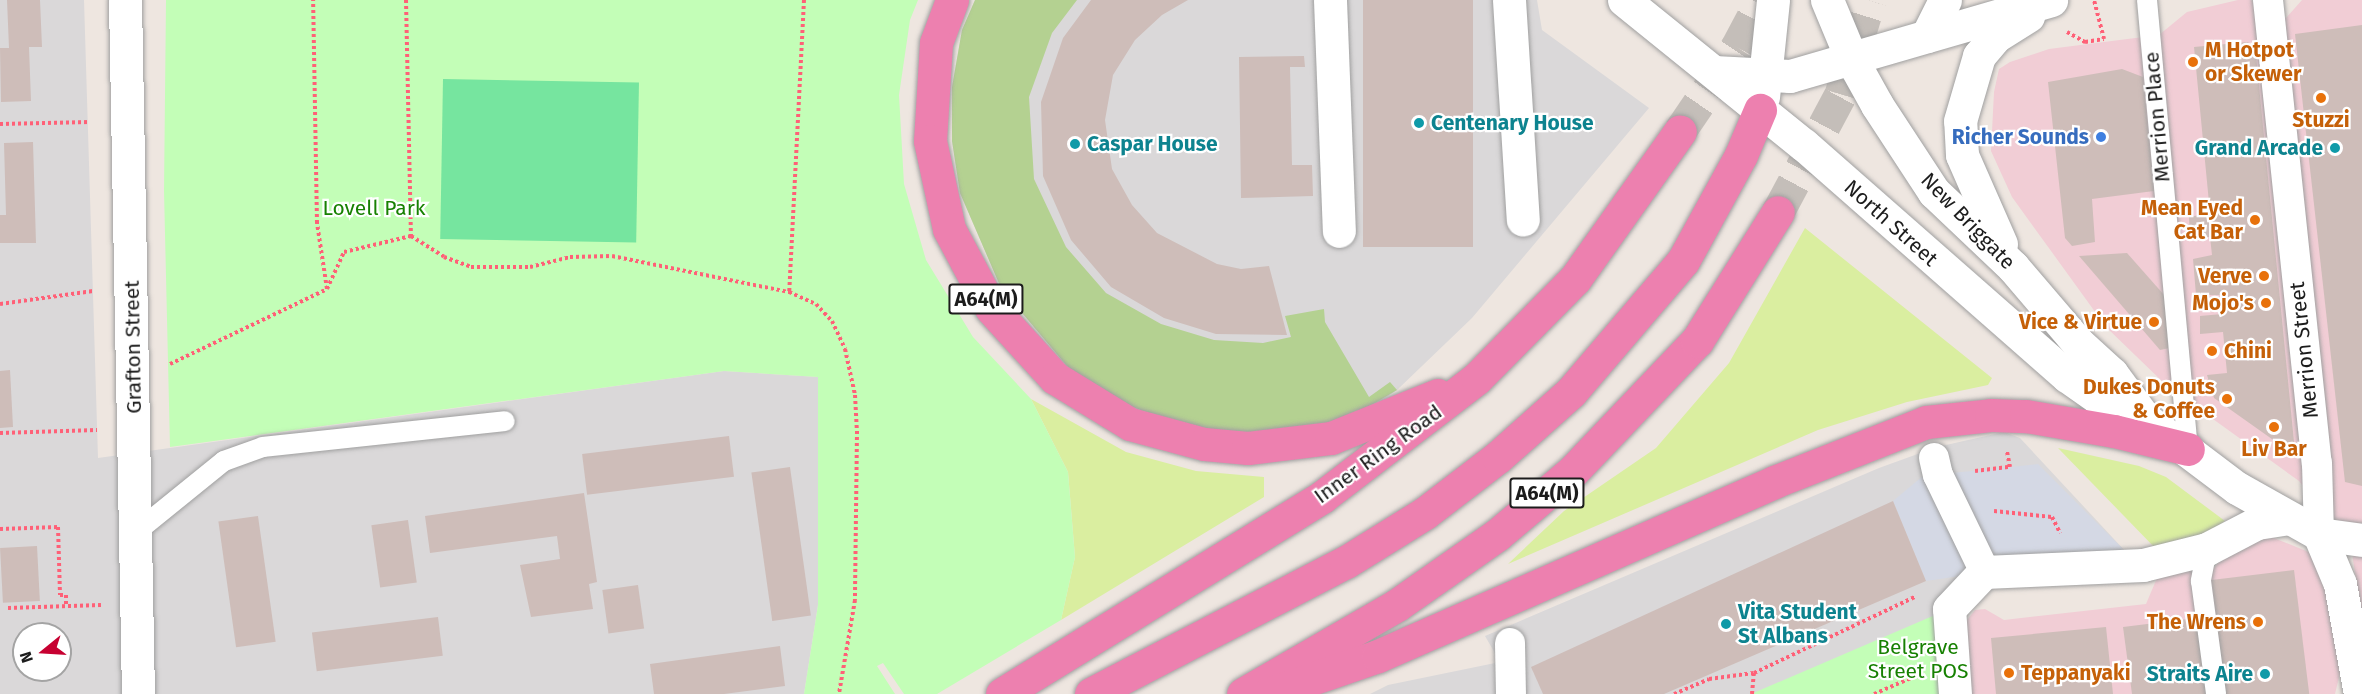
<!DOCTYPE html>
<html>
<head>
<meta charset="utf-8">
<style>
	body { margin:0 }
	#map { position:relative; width:2362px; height:694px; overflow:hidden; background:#eee6e0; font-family:"Fira Sans",sans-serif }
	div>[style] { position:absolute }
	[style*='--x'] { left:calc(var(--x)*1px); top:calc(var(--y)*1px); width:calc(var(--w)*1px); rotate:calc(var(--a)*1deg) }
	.residential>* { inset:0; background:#dad8d9 }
	.commercial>* { inset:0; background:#f1cdd5 }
	.grass>* { inset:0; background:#daeea0 }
	.forest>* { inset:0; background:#b4d191 }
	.park>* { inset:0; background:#c3feb7 }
	.pitch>* { inset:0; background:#76e59f; transform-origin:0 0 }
	.plaza>* { inset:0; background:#d4d8e4 }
	.building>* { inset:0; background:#cebdb9; transform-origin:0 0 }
	.motorway-tunnel>* { height:33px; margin-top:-16.5px; transform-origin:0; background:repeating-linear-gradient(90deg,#c4beb9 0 33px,transparent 0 49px) }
	.path>* { height:4px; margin-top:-2px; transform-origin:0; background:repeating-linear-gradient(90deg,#ff6077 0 3px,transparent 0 6px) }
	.roads { filter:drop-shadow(0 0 2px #a0a0a0) drop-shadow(0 0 2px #a0a0a0) }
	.service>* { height:20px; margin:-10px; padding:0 10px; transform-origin:10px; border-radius:10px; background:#fff }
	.pedestrian>* { height:30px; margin:-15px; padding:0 15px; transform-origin:15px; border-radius:15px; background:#fff }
	.minor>* { height:33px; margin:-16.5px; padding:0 16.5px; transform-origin:16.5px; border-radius:16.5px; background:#fff }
	.tertiary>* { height:33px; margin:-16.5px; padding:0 16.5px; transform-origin:16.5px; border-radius:16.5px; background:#fff }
	.motorway>* { height:33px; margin:-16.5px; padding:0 16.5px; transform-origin:16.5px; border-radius:16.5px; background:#ed80af }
	.dots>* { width:16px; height:16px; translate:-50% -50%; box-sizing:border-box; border:3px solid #fff; border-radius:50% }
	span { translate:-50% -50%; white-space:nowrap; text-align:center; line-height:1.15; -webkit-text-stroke:4.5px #fff; paint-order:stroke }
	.shield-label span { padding:2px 4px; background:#fff; border:2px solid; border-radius:4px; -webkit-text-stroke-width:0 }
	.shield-label { font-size:20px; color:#1c1c1c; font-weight:700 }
	.food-label { font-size:21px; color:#c56008; font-weight:700 }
	.left { translate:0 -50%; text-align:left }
	.right { translate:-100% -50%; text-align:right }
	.street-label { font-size:21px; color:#1c1c1c }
	.culture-label { font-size:21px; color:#0d838f; font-weight:700 }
	.shop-label { font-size:21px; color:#366cbe; font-weight:700 }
	.park-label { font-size:21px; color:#178102 }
	.north { position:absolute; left:12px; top:622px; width:60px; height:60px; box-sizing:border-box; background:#fff; border:2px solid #a4a4a4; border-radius:50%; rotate:252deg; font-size:16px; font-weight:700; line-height:24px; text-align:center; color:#1c1c1c }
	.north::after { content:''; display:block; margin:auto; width:21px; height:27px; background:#c70031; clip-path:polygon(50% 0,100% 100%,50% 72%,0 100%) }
</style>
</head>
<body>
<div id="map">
	<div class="residential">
		<i style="clip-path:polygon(evenodd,0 0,84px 0,98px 458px,724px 371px,819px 377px,818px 605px,804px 694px,0 694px,0 0,24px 634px,60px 634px,60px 670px,24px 670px,24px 634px)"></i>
		<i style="clip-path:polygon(975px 0,1537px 0,1542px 30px,1649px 108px,1472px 318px,1397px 390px,1373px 407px,1067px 366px,1001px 288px,960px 193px,952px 141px,952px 87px,962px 30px)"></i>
		<i style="clip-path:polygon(2004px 432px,2020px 438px,2126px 552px,1962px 585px,1932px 694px,1370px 694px,1388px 685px,1500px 662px,1485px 636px,1879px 468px,1937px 447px)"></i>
	</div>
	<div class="commercial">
		<i style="clip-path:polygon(2238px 0,2251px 0,2257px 6px,2260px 22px,2286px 18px,2302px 0,2362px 0,2362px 621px,2352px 553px,2299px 481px,2167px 386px,2106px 327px,2012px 197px,1991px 151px,1994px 92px,1999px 69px,2010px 62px,2049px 49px,2159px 35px,2187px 12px)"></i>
		<i style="clip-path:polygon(2274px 538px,2311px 553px,2322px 565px,2343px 661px,2335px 694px,1968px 694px,1964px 637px,1967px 620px,1975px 610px,1985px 609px,2004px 620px,2146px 604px,2157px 578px,2187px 570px,2214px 568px,2227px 552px,2247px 540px)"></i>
	</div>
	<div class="grass">
		<i style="clip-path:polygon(1805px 228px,1992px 378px,1988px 385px,1907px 402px,1818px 430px,1508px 564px,1564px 511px,1656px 448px,1729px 363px)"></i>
		<i style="clip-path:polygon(1031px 399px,1126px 452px,1196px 471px,1264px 477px,1264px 497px,1061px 620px,1075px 557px,1068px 472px)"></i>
		<i style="clip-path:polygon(2058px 448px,2139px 466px,2166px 477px,2225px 521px,2207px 533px,2157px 550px)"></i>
	</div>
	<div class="forest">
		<i style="clip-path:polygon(975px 0,1077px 0,1052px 33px,1029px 97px,1034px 179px,1066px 247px,1106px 293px,1161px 324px,1214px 340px,1263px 343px,1291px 337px,1285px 316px,1324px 309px,1325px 322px,1369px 397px,1390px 382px,1397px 390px,1331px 429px,1251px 440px,1158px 417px,1113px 399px,1067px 366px,1001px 288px,960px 193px,952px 141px,952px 87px,962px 30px)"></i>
	</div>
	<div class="park">
		<i style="clip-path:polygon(166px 0,918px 0,910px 20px,899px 95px,904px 184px,926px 260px,973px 337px,1031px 399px,1068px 472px,1075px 557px,1061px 620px,937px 694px,904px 694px,883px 663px,877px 666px,895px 694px,804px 694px,818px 605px,818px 377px,724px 371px,170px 447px,164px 191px)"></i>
		<i style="clip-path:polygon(1949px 609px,1955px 694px,1751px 694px)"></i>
	</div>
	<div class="pitch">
		<i style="left:443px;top:79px;width:196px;height:160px;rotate:1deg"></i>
	</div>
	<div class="plaza">
		<i style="clip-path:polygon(2038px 464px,2126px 552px,1926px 581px,1893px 501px,1923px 476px)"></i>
	</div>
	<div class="building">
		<i style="clip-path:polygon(7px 0,40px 0,42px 47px,29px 47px,31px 101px,1px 102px,0 48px,9px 48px)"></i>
		<i style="clip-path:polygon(1091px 0,1188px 0,1162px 15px,1135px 40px,1113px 75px,1105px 120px,1112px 169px,1132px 205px,1157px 233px,1217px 264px,1241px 269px,1269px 266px,1287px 335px,1216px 334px,1164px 318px,1111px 287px,1071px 240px,1043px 176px,1041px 102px,1063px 38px)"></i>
		<i style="left:1363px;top:0;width:110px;height:247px"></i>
		<i style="clip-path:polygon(2362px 25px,2362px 486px,2345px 482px,2295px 34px)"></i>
		<i style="clip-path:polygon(2248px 42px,2256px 55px,2294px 442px,2286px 449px,2214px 398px,2207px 375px,2227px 373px,2223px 332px,2200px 334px,2200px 316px,2222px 314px,2220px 295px,2196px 295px,2193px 259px,2212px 255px,2210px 237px,2190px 237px,2189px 217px,2210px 213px,2194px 47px)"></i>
		<i style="clip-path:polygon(1304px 56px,1305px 67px,1290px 67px,1292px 165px,1312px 165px,1313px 196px,1241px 198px,1239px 57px)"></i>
		<i style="clip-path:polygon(2122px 69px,2143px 77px,2154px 191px,2092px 199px,2095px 242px,2072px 246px,2065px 238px,2048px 82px)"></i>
		<i style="clip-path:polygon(33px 142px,36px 243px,0 243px,0 215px,6px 215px,4px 143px)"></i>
		<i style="clip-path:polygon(2127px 253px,2165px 296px,2174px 347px,2160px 350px,2079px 256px)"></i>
		<i style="clip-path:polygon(10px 370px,13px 427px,0 428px,0 371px)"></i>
		<i style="left:729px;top:436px;width:41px;height:148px;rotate:83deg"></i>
		<i style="left:790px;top:467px;width:150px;height:39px;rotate:82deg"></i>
		<i style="clip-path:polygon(584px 493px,597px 582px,589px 584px,593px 609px,531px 617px,520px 565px,560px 559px,557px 536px,430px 553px,425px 516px)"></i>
		<i style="clip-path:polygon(1893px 501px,1926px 581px,1664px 694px,1543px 694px,1531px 667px)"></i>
		<i style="left:258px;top:516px;width:127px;height:40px;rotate:82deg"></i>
		<i style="left:408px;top:520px;width:63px;height:37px;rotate:82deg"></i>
		<i style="left:37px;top:546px;width:55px;height:37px;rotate:87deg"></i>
		<i style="left:2294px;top:570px;width:125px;height:83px;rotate:83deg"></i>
		<i style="left:638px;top:585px;width:44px;height:36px;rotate:82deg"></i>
		<i style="left:438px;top:617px;width:39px;height:127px;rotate:83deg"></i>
		<i style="clip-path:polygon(2204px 617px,2209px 694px,2132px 694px,2123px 627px)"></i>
		<i style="clip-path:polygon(2106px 627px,2113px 694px,1996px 694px,1991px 638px)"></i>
		<i style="clip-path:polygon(780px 646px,785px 686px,724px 694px,654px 694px,650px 664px)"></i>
	</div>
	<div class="motorway-tunnel">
		<i style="--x:1680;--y:131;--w:102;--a:-55.8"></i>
		<i style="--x:1737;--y:47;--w:53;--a:-62"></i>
		<i style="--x:1778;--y:212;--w:134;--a:-61.9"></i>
		<i style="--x:1841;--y:94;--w:98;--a:-72.9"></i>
	</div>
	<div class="path">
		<i style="--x:406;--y:0;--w:236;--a:88.8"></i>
		<i style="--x:804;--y:0;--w:292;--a:92.9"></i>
		<i style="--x:789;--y:292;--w:30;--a:24"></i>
		<i style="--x:816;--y:304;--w:23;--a:47"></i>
		<i style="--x:832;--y:321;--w:31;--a:65"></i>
		<i style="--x:845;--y:349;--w:47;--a:77.7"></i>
		<i style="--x:855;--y:395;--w:36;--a:87"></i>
		<i style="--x:857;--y:431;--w:169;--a:90.7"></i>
		<i style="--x:855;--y:600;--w:95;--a:99.7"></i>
		<i style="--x:2067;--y:32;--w:21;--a:29"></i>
		<i style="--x:2085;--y:42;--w:19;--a:-9"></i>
		<i style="--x:2104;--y:39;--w:40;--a:-104.4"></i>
		<i style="--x:0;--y:124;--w:90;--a:-1.3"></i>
		<i style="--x:327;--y:289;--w:41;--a:-65.3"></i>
		<i style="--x:344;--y:252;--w:69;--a:-13.4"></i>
		<i style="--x:411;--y:236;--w:39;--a:32"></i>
		<i style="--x:444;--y:257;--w:29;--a:20"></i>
		<i style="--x:471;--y:267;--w:59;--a:0"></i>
		<i style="--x:530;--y:267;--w:41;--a:-14"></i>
		<i style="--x:570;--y:257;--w:42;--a:-1.4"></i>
		<i style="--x:612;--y:256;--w:181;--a:11.5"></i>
		<i style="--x:0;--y:304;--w:94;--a:-8"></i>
		<i style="--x:170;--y:364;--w:174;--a:-25.5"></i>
		<i style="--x:327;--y:289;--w:67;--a:-98.6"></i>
		<i style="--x:317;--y:223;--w:223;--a:-91"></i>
		<i style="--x:0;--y:433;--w:97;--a:-1.8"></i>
		<i style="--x:1975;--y:471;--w:35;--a:-7"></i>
		<i style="--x:2010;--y:467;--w:16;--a:-101"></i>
		<i style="--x:1994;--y:511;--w:58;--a:5.9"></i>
		<i style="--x:2052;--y:517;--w:18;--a:63"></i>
		<i style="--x:0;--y:529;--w:58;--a:-2"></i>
		<i style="--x:58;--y:527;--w:68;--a:88.3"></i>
		<i style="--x:60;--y:595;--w:6;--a:0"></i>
		<i style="--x:66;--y:595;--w:11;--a:90"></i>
		<i style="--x:8;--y:608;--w:93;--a:-1.8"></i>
		<i style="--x:1674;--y:694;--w:38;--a:-23"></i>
		<i style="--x:1709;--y:679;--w:45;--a:-7.6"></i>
		<i style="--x:1754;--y:673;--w:178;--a:-25.3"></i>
		<i style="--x:1752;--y:694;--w:21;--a:-85"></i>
		<i style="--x:1874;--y:694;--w:48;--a:-23.4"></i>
	</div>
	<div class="roads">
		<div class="service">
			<i style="--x:2147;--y:0;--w:451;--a:84.8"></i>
			<i style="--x:135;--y:533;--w:114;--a:-39"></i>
			<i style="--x:224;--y:461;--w:41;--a:-19.7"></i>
			<i style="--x:263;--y:447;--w:243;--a:-6.1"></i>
			<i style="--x:2207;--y:549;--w:33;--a:101"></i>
			<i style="--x:2201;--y:581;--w:114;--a:82.4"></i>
		</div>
		<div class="pedestrian">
			<i style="--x:2268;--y:0;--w:466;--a:84"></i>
			<i style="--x:2317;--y:463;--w:71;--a:88.4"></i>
			<i style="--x:1934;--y:458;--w:17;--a:77"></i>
			<i style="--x:1938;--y:475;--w:97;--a:64.2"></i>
			<i style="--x:1510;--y:643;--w:51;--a:88.9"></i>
		</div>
		<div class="minor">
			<i style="--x:125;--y:0;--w:694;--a:88.93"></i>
			<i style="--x:1330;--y:0;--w:231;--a:87.8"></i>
			<i style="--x:1509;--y:0;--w:220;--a:86.4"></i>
			<i style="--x:2319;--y:534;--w:43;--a:7.9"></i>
			<i style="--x:1955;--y:694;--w:85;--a:-94"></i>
			<i style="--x:1949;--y:609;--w:51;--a:-46.6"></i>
			<i style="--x:1984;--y:572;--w:159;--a:-2.5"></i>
			<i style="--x:2143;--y:565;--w:66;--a:-14"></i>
			<i style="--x:2207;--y:549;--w:56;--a:-27.5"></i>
			<i style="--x:2257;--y:523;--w:31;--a:-9"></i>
		</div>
		<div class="tertiary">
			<i style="--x:1624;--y:0;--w:231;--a:38.9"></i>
			<i style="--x:1804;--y:145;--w:350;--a:41.3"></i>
			<i style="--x:2067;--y:376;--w:37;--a:35"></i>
			<i style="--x:2097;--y:397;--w:51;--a:24.1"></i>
			<i style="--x:2144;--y:418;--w:116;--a:37"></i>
			<i style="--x:2237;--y:488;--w:94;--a:29.3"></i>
			<i style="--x:2319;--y:534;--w:54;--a:67.2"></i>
			<i style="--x:2340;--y:584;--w:112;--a:79.7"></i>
			<i style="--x:1827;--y:0;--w:65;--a:67.4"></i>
			<i style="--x:1852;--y:60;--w:51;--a:60.9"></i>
			<i style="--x:1877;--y:105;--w:104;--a:56.8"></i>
			<i style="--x:1934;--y:192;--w:109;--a:43.5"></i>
			<i style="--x:2013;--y:267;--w:100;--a:49.5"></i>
			<i style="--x:2078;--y:343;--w:46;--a:42.4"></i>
			<i style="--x:2112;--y:374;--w:52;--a:53.6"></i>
			<i style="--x:1927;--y:36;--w:40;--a:-63.4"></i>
			<i style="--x:1714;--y:72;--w:76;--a:3"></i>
			<i style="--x:1790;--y:76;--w:272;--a:-16.2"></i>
			<i style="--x:1763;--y:97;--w:98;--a:-84.1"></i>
			<i style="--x:2001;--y:244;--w:97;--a:-113.7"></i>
			<i style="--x:1962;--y:155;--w:34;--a:-93"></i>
			<i style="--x:1960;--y:121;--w:68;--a:-73.7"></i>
			<i style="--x:1979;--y:56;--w:26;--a:-50"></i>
			<i style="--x:1996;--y:36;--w:38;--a:-32"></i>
		</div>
		<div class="motorway">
			<i style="--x:952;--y:0;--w:46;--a:110.4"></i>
			<i style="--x:936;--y:43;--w:98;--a:93.5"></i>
			<i style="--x:930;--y:141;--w:90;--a:77.8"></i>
			<i style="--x:949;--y:229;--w:89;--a:62"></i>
			<i style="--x:991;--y:308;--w:95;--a:47.6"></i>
			<i style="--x:1055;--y:378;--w:88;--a:31.5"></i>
			<i style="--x:1130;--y:424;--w:77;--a:15.1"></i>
			<i style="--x:1204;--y:444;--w:44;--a:5.2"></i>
			<i style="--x:1248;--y:448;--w:84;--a:-6.9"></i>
			<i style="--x:1331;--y:438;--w:115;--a:-21.9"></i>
			<i style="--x:1002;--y:694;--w:376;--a:-31.6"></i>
			<i style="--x:1322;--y:497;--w:195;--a:-37.5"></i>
			<i style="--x:1477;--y:378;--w:139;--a:-45.3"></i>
			<i style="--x:1575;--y:279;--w:181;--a:-54.6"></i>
			<i style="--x:1091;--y:694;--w:287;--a:-27.4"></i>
			<i style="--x:1346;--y:562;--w:93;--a:-31.8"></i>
			<i style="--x:1425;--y:513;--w:92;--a:-37.5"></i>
			<i style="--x:1498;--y:457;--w:98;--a:-41.7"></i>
			<i style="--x:1571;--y:392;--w:172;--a:-49.5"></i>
			<i style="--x:1683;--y:261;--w:121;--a:-61.3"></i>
			<i style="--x:1741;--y:155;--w:49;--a:-67.1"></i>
			<i style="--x:1243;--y:694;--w:178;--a:-30"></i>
			<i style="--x:1397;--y:605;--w:122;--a:-35"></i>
			<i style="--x:1497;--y:535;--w:99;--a:-40.1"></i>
			<i style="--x:1573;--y:471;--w:180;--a:-46.4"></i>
			<i style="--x:1697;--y:341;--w:152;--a:-57.9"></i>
			<i style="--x:1268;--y:694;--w:116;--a:-19.1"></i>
			<i style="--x:1378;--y:656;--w:433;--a:-23.7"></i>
			<i style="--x:1774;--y:482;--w:163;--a:-21.5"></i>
			<i style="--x:1926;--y:422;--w:65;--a:-6.1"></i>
			<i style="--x:1991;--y:415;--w:35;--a:2"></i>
			<i style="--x:2026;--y:416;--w:89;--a:9.7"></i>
			<i style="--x:2114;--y:431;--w:76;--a:13.7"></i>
		</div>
	</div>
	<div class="dots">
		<i style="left:2193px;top:62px;background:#e8710a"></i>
		<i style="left:2321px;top:98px;background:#e8710a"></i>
		<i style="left:1419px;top:123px;background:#0f9aa8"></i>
		<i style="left:2101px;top:137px;background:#3f7fe0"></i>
		<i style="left:1075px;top:144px;background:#0f9aa8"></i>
		<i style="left:2335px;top:148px;background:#0f9aa8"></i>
		<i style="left:2255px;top:220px;background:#e8710a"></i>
		<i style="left:2264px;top:276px;background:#e8710a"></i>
		<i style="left:2266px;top:303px;background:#e8710a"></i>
		<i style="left:2154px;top:322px;background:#e8710a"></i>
		<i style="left:2212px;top:351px;background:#e8710a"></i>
		<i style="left:2227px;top:399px;background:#e8710a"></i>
		<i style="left:2274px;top:427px;background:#e8710a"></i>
		<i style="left:2258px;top:622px;background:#e8710a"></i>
		<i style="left:1726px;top:624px;background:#0f9aa8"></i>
		<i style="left:2009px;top:673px;background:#e8710a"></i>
		<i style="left:2265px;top:674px;background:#0f9aa8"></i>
	</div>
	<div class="shield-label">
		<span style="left:986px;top:299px">A64(M)</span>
		<span style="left:1547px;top:493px">A64(M)</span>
	</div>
	<div class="food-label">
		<span class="left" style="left:2205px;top:62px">M Hotpot<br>or Skewer</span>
		<span style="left:2321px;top:120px">Stuzzi</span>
		<span class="right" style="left:2243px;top:220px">Mean Eyed<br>Cat Bar</span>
		<span class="right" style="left:2252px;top:276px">Verve</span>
		<span class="right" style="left:2254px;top:303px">Mojo's</span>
		<span class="right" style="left:2142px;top:322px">Vice &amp; Virtue</span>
		<span class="left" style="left:2224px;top:351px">Chini</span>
		<span class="right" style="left:2215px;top:399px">Dukes Donuts<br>&amp; Coffee</span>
		<span style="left:2274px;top:449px">Liv Bar</span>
		<span class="right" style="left:2246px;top:622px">The Wrens</span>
		<span class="left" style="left:2021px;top:673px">Teppanyaki</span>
	</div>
	<div class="street-label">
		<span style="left:2157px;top:117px;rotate:-95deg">Merrion Place</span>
		<span style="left:1968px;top:221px;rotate:46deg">New Briggate</span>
		<span style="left:1891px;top:223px;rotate:42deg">North Street</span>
		<span style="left:133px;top:347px;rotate:-91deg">Grafton Street</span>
		<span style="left:2304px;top:350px;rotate:-96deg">Merrion Street</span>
		<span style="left:1378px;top:454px;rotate:-36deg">Inner Ring Road</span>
	</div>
	<div class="culture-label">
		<span class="left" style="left:1431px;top:123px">Centenary House</span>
		<span class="left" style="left:1087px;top:144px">Caspar House</span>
		<span class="right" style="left:2323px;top:148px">Grand Arcade</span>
		<span class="left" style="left:1738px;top:624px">Vita Student<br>St Albans</span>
		<span class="right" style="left:2253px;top:674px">Straits Aire</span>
	</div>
	<div class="shop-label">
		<span class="right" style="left:2089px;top:137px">Richer Sounds</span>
	</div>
	<div class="park-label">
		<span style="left:374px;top:208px">Lovell Park</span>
		<span style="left:1918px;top:659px">Belgrave<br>Street POS</span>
	</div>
	<div class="north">N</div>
</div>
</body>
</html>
